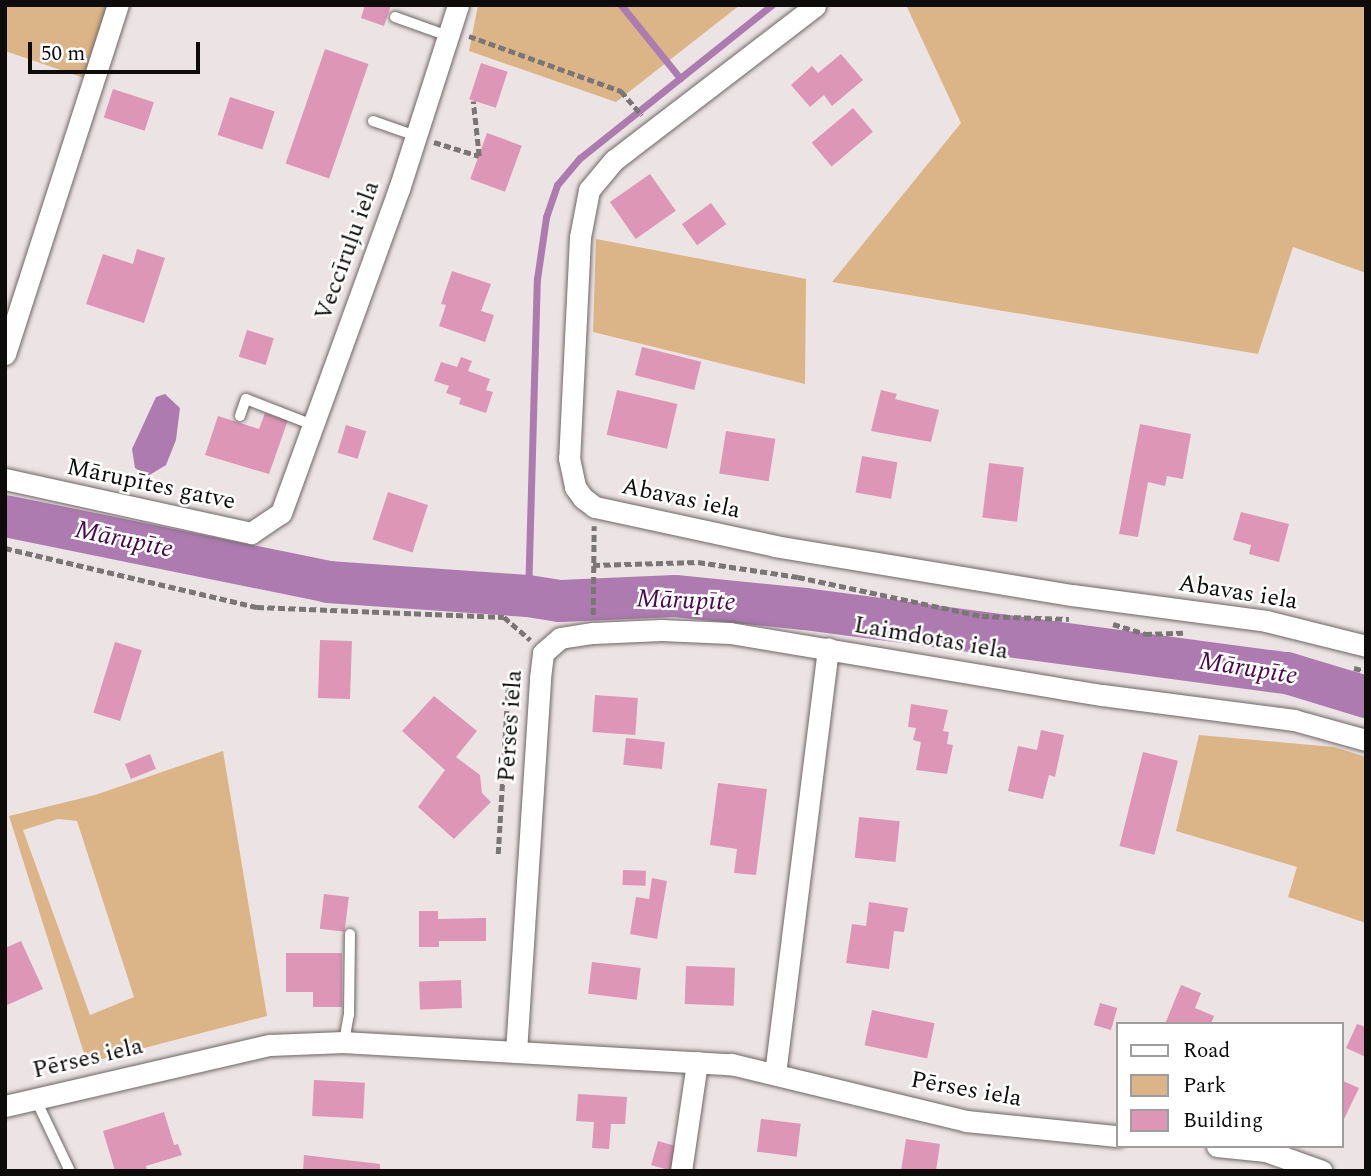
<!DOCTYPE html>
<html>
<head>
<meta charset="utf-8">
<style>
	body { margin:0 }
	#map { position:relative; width:1371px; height:1176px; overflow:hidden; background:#ece4e4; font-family:Spectral,serif }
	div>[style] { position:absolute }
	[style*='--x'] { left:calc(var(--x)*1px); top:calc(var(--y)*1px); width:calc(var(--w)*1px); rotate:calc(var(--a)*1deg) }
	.green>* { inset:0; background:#dbb587 }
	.water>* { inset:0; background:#ad7baf }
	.stream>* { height:7px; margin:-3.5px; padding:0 3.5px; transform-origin:3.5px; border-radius:3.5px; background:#ad7baf }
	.river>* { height:42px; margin:-21px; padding:0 21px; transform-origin:21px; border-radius:21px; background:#ad7baf }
	.building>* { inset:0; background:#de96b6; transform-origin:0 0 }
	.path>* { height:4.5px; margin-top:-2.25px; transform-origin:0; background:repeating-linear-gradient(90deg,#7b7676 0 7px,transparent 0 10.5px) }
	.roads { filter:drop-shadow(0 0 2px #6e6666) drop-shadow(0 0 2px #6e6666) }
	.lane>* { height:10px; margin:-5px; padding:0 5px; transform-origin:5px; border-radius:5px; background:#fff }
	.street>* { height:21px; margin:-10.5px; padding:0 10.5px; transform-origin:10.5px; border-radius:10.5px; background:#fff }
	span { translate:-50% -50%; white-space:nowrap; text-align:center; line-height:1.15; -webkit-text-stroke:5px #fff; paint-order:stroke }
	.street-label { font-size:24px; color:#0e0b0b }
	.water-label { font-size:26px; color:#48084d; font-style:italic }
	.frame { position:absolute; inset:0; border:7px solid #0e0b0b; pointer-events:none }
	.legend { position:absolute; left:1116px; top:1022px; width:228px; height:126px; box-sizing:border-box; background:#fff; border:2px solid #9f9d9d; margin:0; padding:9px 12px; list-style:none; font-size:21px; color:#0e0b0b }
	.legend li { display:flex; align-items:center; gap:14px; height:35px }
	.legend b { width:35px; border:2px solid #9f9d9d }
	.scale { position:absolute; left:28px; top:42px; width:172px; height:32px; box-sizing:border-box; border:4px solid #0e0b0b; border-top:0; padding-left:9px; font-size:21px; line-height:24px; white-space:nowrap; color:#0e0b0b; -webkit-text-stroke:5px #fff; paint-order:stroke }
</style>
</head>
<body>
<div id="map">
	<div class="green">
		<i style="clip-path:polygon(5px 5px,108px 5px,84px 78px,5px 51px)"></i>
		<i style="clip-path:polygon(478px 5px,740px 5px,616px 102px,469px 51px)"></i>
		<i style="clip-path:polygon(906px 5px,1366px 5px,1366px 273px,1293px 247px,1258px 354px,832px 282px,961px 123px)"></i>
		<i style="clip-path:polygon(596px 239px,806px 279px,805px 384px,593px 332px)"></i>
		<i style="clip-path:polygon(1199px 735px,1334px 747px,1366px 757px,1366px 923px,1288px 897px,1297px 867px,1176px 831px)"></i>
		<i style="clip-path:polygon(evenodd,223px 751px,267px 1016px,87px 1063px,9px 816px,95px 795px,223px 751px,58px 819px,77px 821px,134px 997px,90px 1015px,23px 830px,58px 819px)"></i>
	</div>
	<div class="water">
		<i style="clip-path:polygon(165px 394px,180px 408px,176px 440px,166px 465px,148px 476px,135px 468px,132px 449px,156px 397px)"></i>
	</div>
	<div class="stream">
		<i style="--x:621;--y:5;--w:94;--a:51.1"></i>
		<i style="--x:528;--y:596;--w:317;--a:-88.4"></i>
		<i style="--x:537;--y:279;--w:63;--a:-81.7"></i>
		<i style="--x:546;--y:217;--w:34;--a:-71"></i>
		<i style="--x:557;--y:185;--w:35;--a:-50"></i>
		<i style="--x:580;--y:158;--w:246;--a:-38.6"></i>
	</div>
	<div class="river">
		<i style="--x:5;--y:516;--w:330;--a:11.5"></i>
		<i style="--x:328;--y:582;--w:200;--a:4"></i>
		<i style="--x:528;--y:596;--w:32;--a:9"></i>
		<i style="--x:560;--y:601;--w:115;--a:-2.5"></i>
		<i style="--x:675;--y:596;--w:131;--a:5.7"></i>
		<i style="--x:805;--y:609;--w:486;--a:7.6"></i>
		<i style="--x:1287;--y:673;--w:83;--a:16.9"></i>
	</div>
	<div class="building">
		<i style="clip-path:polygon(365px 5px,391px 5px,384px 26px,361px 18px)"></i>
		<i style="left:325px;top:49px;width:46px;height:121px;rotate:19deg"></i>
		<i style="clip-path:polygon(841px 54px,863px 80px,832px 106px,824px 95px,810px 107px,791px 85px,812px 66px,818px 73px)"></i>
		<i style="left:481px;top:63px;width:28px;height:38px;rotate:18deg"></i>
		<i style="left:113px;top:89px;width:43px;height:30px;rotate:18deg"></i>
		<i style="left:230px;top:97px;width:47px;height:40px;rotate:18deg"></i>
		<i style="left:853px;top:108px;width:31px;height:54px;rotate:50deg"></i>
		<i style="left:487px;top:133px;width:37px;height:49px;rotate:20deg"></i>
		<i style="left:650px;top:174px;width:45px;height:49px;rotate:55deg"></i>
		<i style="left:711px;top:203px;width:26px;height:36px;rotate:54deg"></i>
		<i style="clip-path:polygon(137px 249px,165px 258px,144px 323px,86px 304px,103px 254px,133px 264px)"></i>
		<i style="clip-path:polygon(452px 271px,491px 284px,481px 311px,494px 315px,485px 342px,439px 326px,446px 305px,441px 304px)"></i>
		<i style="left:247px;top:330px;width:28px;height:28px;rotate:17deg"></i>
		<i style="left:642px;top:347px;width:61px;height:29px;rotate:14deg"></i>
		<i style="clip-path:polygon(461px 357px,472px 361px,468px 371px,490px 379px,486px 390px,493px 392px,486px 413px,459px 404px,461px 398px,446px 393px,449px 386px,434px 381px,441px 362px,457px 367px)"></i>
		<i style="left:617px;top:390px;width:62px;height:46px;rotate:13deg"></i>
		<i style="clip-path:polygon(881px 390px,897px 394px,895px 399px,939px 410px,931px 442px,871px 431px)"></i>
		<i style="clip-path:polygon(265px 413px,288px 420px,269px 474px,205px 455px,218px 416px,259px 429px)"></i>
		<i style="clip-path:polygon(1140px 424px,1191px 434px,1183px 479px,1167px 476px,1165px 486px,1148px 482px,1138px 537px,1119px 534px)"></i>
		<i style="left:346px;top:425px;width:21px;height:29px;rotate:17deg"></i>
		<i style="left:726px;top:431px;width:50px;height:43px;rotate:9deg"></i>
		<i style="left:862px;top:456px;width:36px;height:37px;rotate:10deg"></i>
		<i style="left:989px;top:463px;width:35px;height:55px;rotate:7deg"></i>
		<i style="left:388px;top:492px;width:42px;height:50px;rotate:18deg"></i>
		<i style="clip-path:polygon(1241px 512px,1289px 524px,1279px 562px,1249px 554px,1251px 545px,1233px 540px)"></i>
		<i style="left:320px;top:640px;width:32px;height:58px;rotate:2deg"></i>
		<i style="left:115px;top:642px;width:28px;height:74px;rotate:17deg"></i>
		<i style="left:595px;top:695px;width:43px;height:37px;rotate:4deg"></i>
		<i style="clip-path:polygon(434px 696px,477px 731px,456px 757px,480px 775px,482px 793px,491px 802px,454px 839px,418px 807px,445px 770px,402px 731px)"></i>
		<i style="clip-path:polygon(911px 704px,948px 710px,943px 731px,949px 732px,947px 744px,953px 745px,947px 774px,916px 770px,921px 742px,913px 740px,916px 728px,908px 727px)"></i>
		<i style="clip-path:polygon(1041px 730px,1064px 735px,1055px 777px,1049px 775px,1043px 799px,1008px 791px,1018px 746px,1037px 750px)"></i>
		<i style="left:626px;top:738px;width:39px;height:27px;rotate:6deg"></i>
		<i style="left:1143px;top:752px;width:36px;height:97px;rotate:14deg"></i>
		<i style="left:150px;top:754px;width:16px;height:27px;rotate:68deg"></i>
		<i style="clip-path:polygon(718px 783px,767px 789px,756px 875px,734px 873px,737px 849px,710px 845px)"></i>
		<i style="left:859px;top:817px;width:41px;height:41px;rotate:6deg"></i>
		<i style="left:623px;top:870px;width:23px;height:15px;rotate:2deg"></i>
		<i style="clip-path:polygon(652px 878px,667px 881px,657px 939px,630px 934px,636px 897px,649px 899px)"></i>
		<i style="left:324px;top:894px;width:25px;height:35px;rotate:7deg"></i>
		<i style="clip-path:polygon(869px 902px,908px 908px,904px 932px,894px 931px,889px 969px,846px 963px,852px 924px,866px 926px)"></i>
		<i style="clip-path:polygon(419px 911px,438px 911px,438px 919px,486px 918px,486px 941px,439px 941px,439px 947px,419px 947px)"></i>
		<i style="clip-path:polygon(21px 941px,43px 989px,5px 1006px,5px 948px)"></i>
		<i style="clip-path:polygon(286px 953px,342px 953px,342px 1007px,313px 1007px,313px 992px,286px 992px)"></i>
		<i style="left:592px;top:962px;width:49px;height:32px;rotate:7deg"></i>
		<i style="left:686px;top:966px;width:49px;height:38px;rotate:2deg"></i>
		<i style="left:461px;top:980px;width:28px;height:42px;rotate:88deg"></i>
		<i style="clip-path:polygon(1181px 985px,1201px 993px,1195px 1008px,1214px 1016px,1211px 1024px,1165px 1024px)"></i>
		<i style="left:1100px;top:1003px;width:18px;height:23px;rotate:16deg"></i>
		<i style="left:872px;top:1010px;width:64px;height:36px;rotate:12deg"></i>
		<i style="clip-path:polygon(1357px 1024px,1366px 1027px,1366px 1057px,1346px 1048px)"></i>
		<i style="left:314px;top:1080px;width:51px;height:36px;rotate:3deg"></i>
		<i style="clip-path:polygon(1341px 1080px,1359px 1088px,1344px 1119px,1341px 1118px)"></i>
		<i style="clip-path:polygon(578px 1094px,627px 1097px,625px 1124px,611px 1124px,609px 1149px,592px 1148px,594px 1122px,576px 1121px)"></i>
		<i style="clip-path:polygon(164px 1112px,174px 1145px,178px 1144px,182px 1155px,146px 1166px,147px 1171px,115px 1171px,103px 1131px)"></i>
		<i style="left:761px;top:1119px;width:40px;height:33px;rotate:7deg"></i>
		<i style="clip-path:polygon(906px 1139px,940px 1144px,936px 1171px,901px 1171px)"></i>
		<i style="left:658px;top:1141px;width:22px;height:25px;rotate:16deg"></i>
		<i style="clip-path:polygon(304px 1155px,380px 1164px,380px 1171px,303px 1171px)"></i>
	</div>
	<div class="path">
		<i style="--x:469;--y:36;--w:162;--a:19.9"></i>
		<i style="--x:621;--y:91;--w:32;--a:49"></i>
		<i style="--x:434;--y:142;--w:47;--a:17.3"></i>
		<i style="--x:479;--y:156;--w:55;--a:-96.2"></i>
		<i style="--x:5;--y:548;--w:259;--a:13.2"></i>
		<i style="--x:257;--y:607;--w:247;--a:2.3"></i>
		<i style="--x:504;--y:617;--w:35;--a:41"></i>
		<i style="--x:593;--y:565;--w:105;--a:-1.6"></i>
		<i style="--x:698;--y:562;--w:101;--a:8.5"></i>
		<i style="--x:798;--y:577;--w:188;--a:12"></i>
		<i style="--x:982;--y:616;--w:87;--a:2"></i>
		<i style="--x:593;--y:615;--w:89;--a:-89.4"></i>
		<i style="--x:1113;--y:624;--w:34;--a:17"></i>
		<i style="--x:1145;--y:634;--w:38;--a:-2"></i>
		<i style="--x:1354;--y:668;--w:12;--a:14"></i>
		<i style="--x:498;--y:854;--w:151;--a:-86.6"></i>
		<i style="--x:507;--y:703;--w:13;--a:-86"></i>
		<i style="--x:508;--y:690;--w:17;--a:-50"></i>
	</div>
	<div class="roads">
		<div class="lane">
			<i style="--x:395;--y:17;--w:56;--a:19.7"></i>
			<i style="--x:373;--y:121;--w:46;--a:19.2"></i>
			<i style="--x:240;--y:416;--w:18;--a:-71"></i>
			<i style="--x:246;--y:399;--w:72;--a:21.2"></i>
			<i style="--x:344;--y:1042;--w:27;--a:-80"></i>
			<i style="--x:349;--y:1015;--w:81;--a:-89.3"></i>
			<i style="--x:35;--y:1098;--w:81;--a:64.4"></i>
		</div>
		<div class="street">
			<i style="--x:815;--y:6;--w:253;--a:142.5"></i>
			<i style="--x:614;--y:160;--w:39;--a:130"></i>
			<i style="--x:589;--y:190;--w:48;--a:100.8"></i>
			<i style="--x:580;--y:237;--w:221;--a:92.8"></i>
			<i style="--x:569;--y:458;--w:30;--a:78"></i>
			<i style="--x:575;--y:487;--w:14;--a:54"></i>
			<i style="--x:583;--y:498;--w:15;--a:37"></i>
			<i style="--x:595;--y:507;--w:184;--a:12.2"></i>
			<i style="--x:775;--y:546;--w:301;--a:9.4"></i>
			<i style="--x:1072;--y:595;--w:196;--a:7.6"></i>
			<i style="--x:1266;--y:621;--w:103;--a:14"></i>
			<i style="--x:5;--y:354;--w:367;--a:-72.1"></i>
			<i style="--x:5;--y:479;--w:252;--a:12.4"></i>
			<i style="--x:251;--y:533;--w:36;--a:-34"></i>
			<i style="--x:281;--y:513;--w:345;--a:-70"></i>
			<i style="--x:399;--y:189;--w:193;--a:-72.2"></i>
			<i style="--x:516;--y:1052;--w:375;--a:-86.3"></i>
			<i style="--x:540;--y:678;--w:25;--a:-83"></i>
			<i style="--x:543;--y:653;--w:23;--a:-41"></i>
			<i style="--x:560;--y:638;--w:33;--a:-9"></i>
			<i style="--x:593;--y:633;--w:68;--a:-2.5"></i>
			<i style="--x:661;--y:630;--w:69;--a:2.5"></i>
			<i style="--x:730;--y:633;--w:377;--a:9.5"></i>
			<i style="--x:1102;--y:695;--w:194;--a:7.4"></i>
			<i style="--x:1294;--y:720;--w:75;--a:15.5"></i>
			<i style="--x:775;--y:1074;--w:429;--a:-82.9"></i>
			<i style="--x:5;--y:1106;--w:272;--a:-13"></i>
			<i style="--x:270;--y:1045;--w:74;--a:-2.3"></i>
			<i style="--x:344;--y:1042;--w:388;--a:3.3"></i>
			<i style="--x:731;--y:1064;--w:242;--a:13.6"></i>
			<i style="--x:966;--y:1121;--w:152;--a:5.7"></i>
			<i style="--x:1217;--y:1146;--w:49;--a:5.8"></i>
			<i style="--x:1266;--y:1151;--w:59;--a:19.7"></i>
			<i style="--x:681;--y:1171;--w:110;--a:-81.6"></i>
		</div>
	</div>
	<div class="street-label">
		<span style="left:348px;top:251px;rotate:-70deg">Veccīruļu iela</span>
		<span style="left:151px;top:485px;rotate:12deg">Mārupītes gatve</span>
		<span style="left:681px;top:499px;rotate:12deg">Abavas iela</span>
		<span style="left:1238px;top:593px;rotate:9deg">Abavas iela</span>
		<span style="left:931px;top:639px;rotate:10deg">Laimdotas iela</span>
		<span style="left:511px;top:726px;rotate:-86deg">Pērses iela</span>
		<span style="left:88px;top:1059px;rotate:-13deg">Pērses iela</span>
		<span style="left:966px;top:1090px;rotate:10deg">Pērses iela</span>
	</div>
	<div class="water-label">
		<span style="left:124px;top:540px;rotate:12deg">Mārupīte</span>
		<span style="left:686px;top:601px;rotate:2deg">Mārupīte</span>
		<span style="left:1248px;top:669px;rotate:9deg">Mārupīte</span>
	</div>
	<div class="frame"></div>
	<ul class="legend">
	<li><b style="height:9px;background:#fff"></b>Road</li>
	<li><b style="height:19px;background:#dbb587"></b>Park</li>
	<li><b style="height:19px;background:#de96b6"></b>Building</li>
	</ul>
	<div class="scale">50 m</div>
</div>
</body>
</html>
